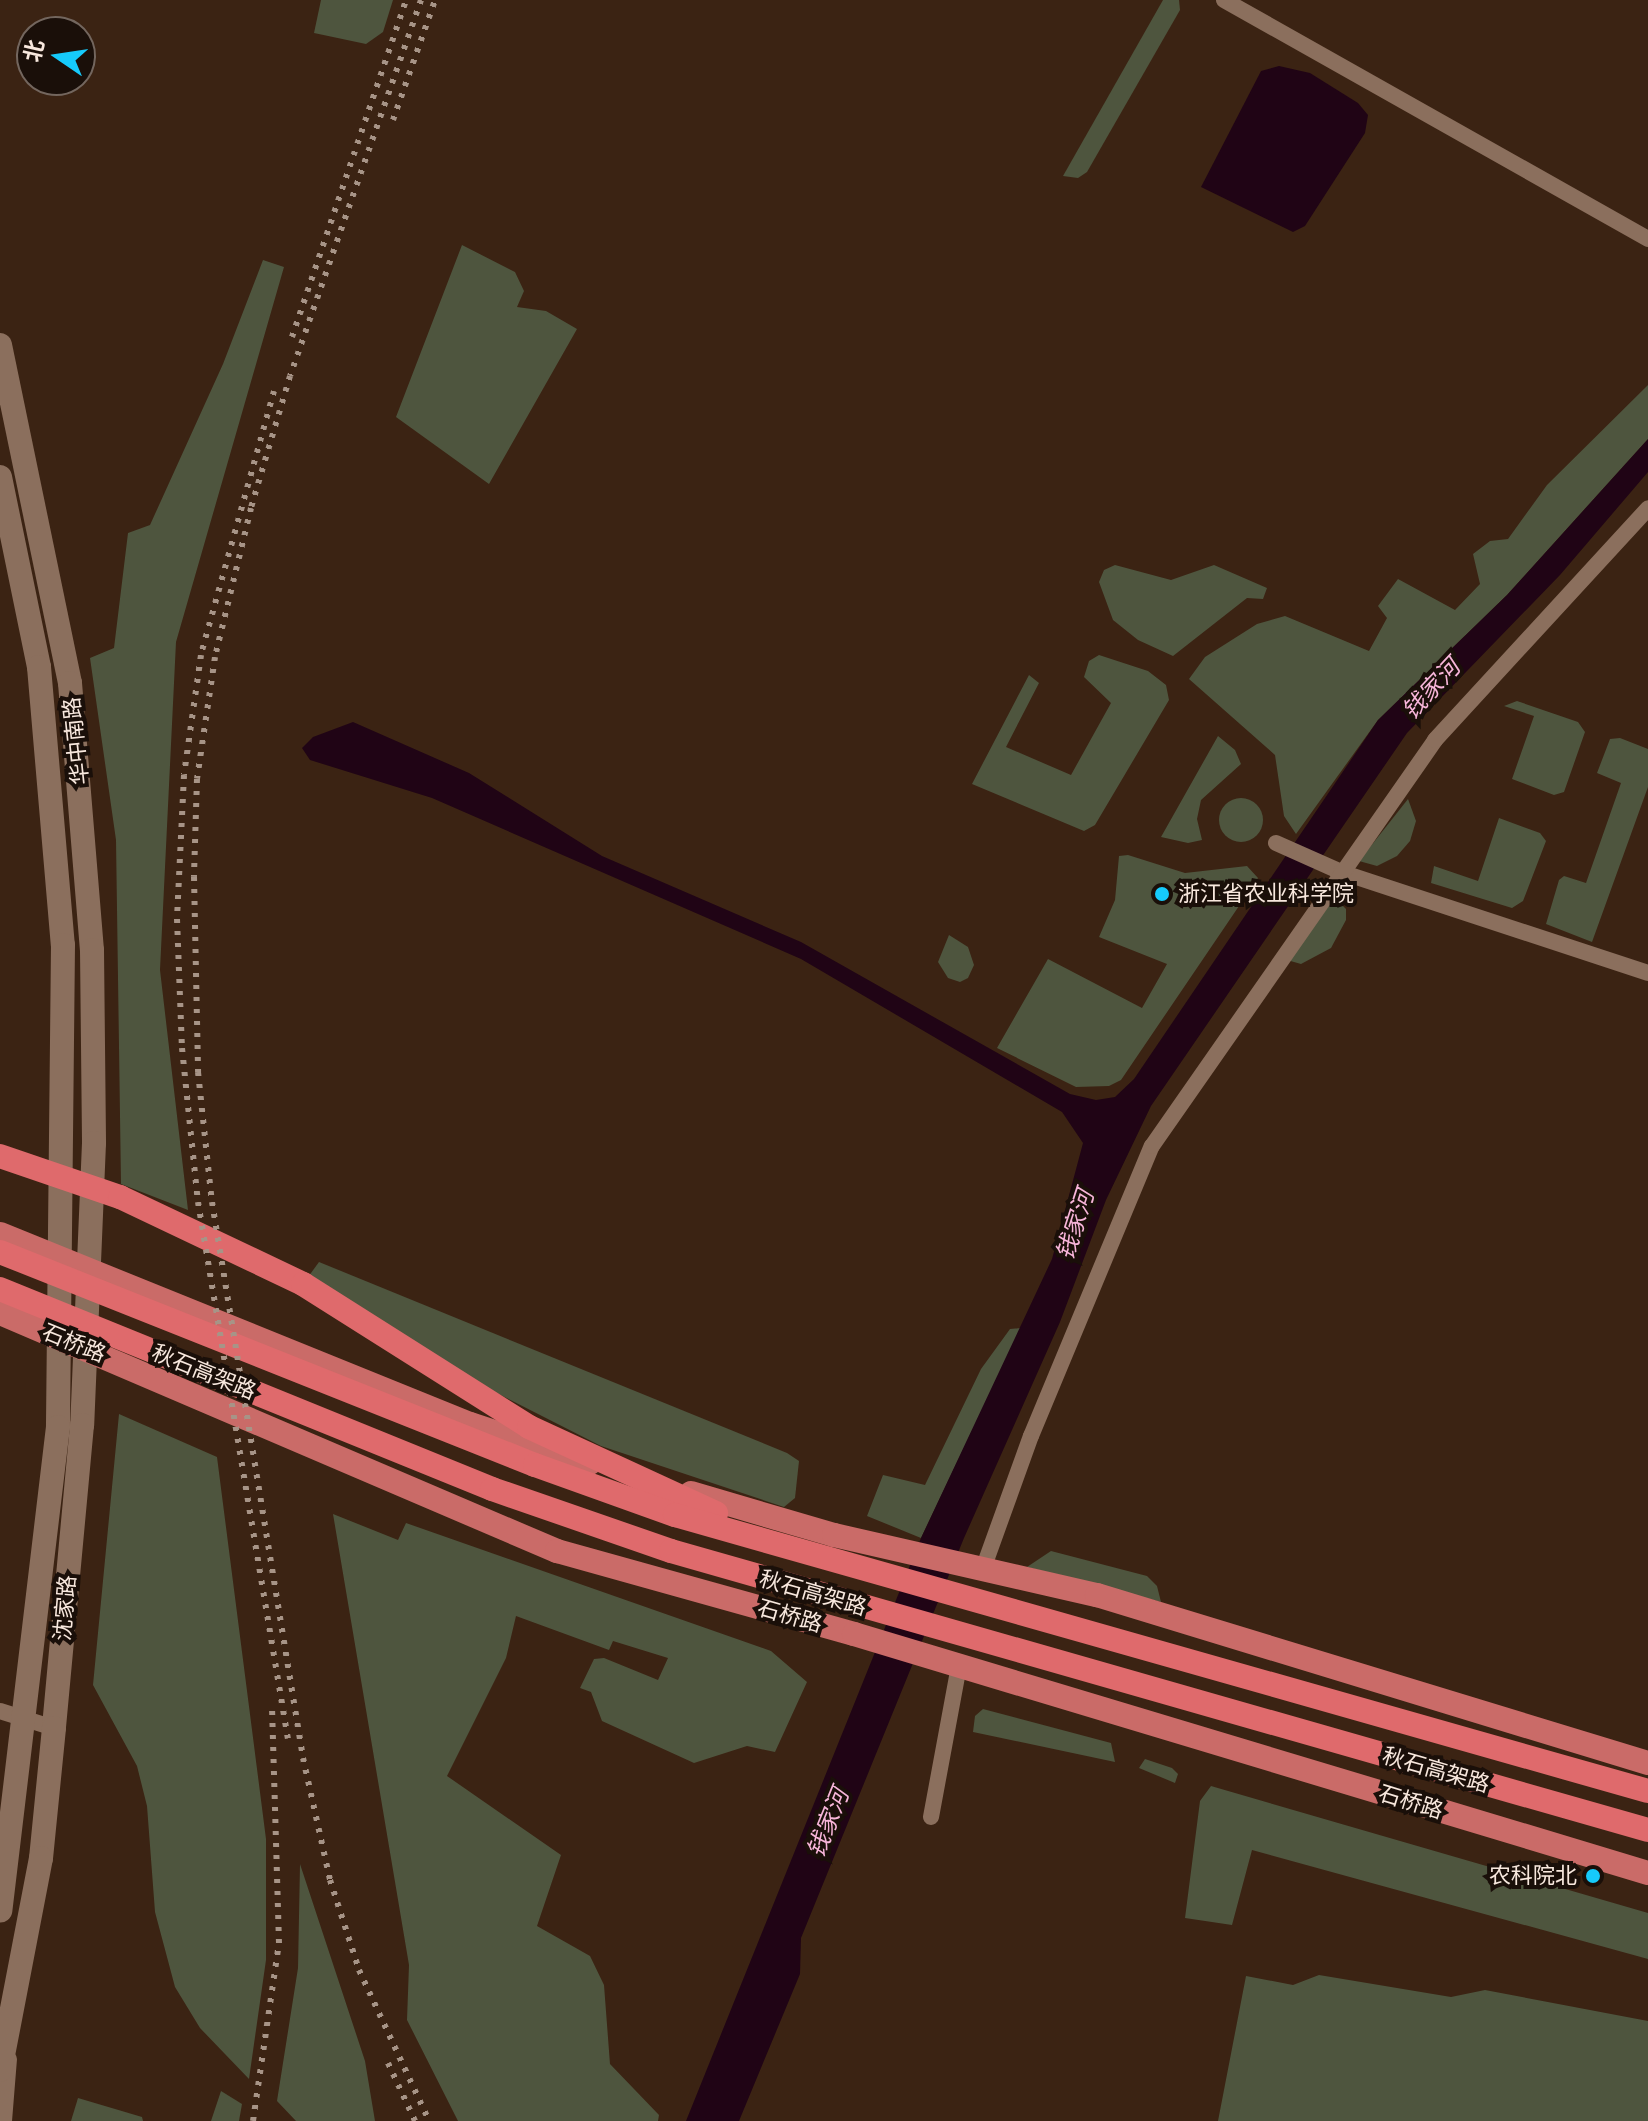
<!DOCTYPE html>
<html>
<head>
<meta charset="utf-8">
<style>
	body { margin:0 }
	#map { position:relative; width:1648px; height:2121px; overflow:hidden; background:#3b2313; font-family:Montserrat,"Noto Sans SC",sans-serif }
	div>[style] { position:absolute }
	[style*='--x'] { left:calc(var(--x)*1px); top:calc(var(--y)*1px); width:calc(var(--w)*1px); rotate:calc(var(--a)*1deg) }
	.green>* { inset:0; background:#4e553e }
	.round { border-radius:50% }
	.water>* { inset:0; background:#200415 }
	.minor>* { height:16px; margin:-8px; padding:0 8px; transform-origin:8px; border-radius:8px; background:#8b6f5d }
	.secondary>* { height:24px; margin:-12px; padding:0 12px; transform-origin:12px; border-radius:12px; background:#8b6f5d }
	.primary>* { height:24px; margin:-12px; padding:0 12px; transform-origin:12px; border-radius:12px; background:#ca6b68 }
	.trunk>* { height:24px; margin:-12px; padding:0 12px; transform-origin:12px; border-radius:12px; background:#df6a6c }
	.rail>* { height:6px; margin-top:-3px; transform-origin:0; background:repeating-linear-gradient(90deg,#a79487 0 4px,transparent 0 12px) }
	.dots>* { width:22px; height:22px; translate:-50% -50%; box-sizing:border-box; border:4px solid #1a0f09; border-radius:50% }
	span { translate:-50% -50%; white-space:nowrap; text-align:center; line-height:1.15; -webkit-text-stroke:8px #1a0f09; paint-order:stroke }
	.street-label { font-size:22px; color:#f8e8de }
	.poi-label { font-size:22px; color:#f8e8de }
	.left { translate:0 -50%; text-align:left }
	.right { translate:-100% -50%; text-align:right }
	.water-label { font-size:24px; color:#f7b5d9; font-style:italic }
	.north { position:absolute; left:16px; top:16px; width:80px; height:80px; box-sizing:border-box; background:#1a0f09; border:2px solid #73665e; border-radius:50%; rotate:283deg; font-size:22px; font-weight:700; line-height:32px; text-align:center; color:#f8e8de }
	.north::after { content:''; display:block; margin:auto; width:28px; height:36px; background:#16cafb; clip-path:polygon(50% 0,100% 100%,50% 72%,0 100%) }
</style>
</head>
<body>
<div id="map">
	<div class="green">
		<i style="clip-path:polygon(321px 0,393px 0,383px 32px,366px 44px,314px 33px)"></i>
		<i style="clip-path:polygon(1163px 0,1179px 0,1180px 10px,1087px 172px,1078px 178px,1063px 176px)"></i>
		<i style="clip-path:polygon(462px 245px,515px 272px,524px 291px,517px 307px,546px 311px,577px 329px,489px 484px,396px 417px)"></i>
		<i style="clip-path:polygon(263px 260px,284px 267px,176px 642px,160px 970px,188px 1210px,121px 1184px,116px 840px,90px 658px,114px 648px,128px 533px,150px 525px,223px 364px)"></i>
		<i style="clip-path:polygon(1648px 385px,1648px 439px,1507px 595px,1378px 720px,1296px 834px,1284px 816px,1275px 755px,1189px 679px,1205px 657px,1257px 624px,1285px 616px,1369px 651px,1387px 618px,1378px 606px,1398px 579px,1455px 610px,1480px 584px,1473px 554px,1490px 541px,1508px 539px,1547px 485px)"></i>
		<i style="clip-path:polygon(1115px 565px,1171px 580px,1214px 565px,1267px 588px,1263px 599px,1247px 598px,1173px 656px,1138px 640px,1113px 620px,1099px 582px,1104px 570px)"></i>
		<i style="clip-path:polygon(1099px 655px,1148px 671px,1166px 685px,1169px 700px,1095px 825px,1084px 831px,972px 784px,1029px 675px,1039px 683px,1006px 747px,1071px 775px,1111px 703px,1084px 677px,1089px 661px)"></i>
		<i style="clip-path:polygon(1517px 701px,1578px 722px,1585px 732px,1564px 792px,1554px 795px,1512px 779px,1534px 716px,1504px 706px)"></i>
		<i style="clip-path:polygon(1218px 736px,1235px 750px,1241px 764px,1201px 800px,1197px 819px,1202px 840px,1188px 843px,1161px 837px)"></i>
		<i style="clip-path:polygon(1620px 738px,1648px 749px,1648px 787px,1592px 942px,1546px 924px,1559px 880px,1564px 876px,1586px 883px,1621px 783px,1597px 773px,1610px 739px)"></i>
		<i class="round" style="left:1219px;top:798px;width:44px;height:44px"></i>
		<i style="clip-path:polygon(1408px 799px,1416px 821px,1410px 841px,1397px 856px,1377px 866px,1359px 861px)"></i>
		<i style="clip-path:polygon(1499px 818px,1540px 833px,1546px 841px,1523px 901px,1512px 908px,1431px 883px,1434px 866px,1478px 881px)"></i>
		<i style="clip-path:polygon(1128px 855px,1185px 873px,1247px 866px,1258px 878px,1121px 1080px,1109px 1086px,1076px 1087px,997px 1048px,1048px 959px,1142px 1008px,1167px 964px,1099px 937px,1115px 900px,1119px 856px)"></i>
		<i style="clip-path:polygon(1335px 898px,1346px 909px,1346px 920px,1331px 948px,1301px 964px,1287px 960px)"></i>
		<i style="clip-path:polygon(949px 935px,968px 947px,974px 965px,968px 978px,960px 982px,948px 978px,938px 962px)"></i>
		<i style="clip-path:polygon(319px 1262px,787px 1453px,799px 1461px,795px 1498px,784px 1507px,601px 1446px,396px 1342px,303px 1284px)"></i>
		<i style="clip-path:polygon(1021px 1328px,921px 1538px,867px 1516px,883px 1475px,925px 1485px,981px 1369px,1010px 1329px)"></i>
		<i style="clip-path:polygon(119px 1414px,217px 1457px,266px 1839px,266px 1960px,249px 2079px,200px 2028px,175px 1987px,155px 1912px,147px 1806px,137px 1766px,93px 1685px)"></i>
		<i style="clip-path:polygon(333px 1514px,398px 1540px,406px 1523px,771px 1651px,807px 1682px,775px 1752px,747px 1746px,694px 1763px,602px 1721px,591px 1692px,580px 1688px,594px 1659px,604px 1658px,658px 1680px,668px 1658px,613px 1641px,609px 1650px,516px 1616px,506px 1658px,447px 1776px,561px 1855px,537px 1926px,590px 1956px,604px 1985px,610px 2064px,659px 2115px,658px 2121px,458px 2121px,407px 2020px,409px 1965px)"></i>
		<i style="clip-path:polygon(1051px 1551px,1147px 1576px,1157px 1586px,1161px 1602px,1027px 1567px)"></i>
		<i style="clip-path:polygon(983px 1709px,1111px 1743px,1115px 1762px,973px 1732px,975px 1716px)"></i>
		<i style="clip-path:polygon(1145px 1759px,1172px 1768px,1178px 1774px,1175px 1783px,1139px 1768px)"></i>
		<i style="clip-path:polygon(1211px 1786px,1648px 1913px,1648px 1959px,1252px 1850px,1232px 1925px,1185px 1918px,1200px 1801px)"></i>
		<i style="clip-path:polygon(300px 1864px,365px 2061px,375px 2121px,296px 2121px,277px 2101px,298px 1968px)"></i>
		<i style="clip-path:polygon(1319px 1975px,1451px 1997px,1485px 1990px,1648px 2021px,1648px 2121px,1218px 2121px,1246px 1976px,1293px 1985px)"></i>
		<i style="clip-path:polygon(221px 2091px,242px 2104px,239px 2121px,211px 2121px)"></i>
		<i style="clip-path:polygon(78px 2098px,142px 2117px,143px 2121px,71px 2121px)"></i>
	</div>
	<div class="water">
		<i style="clip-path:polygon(1279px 66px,1310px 73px,1358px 103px,1368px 115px,1365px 133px,1305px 226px,1293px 232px,1201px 187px,1261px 71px)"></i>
		<i style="clip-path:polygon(1648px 439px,1648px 472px,1560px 575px,1407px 733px,1151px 1106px,1106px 1200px,1060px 1322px,964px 1538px,801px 1938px,800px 1974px,739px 2121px,686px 2121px,921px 1538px,1052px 1259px,1083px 1143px,1062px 1112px,801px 959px,432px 798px,310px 760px,302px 748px,313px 737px,353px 722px,469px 773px,602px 856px,801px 942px,1070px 1094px,1096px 1100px,1115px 1097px,1134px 1079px,1378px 720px,1507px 595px)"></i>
	</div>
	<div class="minor">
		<i style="--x:1224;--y:0;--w:487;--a:29.4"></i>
		<i style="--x:1276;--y:843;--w:71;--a:24"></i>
		<i style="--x:1341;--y:872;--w:323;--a:18.2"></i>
		<i style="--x:983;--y:1569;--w:141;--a:-70.2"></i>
		<i style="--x:1031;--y:1436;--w:314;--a:-67.4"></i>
		<i style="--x:1152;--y:1146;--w:495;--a:-55.1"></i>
		<i style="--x:1435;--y:740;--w:315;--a:-47.4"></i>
		<i style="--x:0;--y:1711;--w:57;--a:17.5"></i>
		<i style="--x:931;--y:1817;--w:154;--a:-79.5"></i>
		<i style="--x:4;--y:2121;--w:62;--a:-85.4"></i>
	</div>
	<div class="secondary">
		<i style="--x:0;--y:345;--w:345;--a:78.3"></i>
		<i style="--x:70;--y:683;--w:268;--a:85.3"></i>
		<i style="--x:92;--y:950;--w:193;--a:89.4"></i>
		<i style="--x:94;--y:1143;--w:282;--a:92.4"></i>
		<i style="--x:82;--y:1425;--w:304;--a:95.3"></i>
		<i style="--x:54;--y:1728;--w:131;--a:95.7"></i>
		<i style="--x:41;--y:1858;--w:216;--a:100.9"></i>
		<i style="--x:0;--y:477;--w:194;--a:78.4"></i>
		<i style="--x:39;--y:667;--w:279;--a:85.1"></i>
		<i style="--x:63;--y:945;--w:482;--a:90.6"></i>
		<i style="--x:58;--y:1427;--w:487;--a:96.8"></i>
	</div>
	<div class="primary">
		<i style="--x:0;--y:1234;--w:507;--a:22.01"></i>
		<i style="--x:470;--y:1424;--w:126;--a:18"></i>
		<i style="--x:0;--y:1313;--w:606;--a:23.14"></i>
		<i style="--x:557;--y:1551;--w:308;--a:15.6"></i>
		<i style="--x:854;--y:1634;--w:829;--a:16.75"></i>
		<i style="--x:691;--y:1493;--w:149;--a:16.4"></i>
		<i style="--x:834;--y:1535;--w:270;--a:12.9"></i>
		<i style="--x:1097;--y:1595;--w:576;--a:16.96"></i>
	</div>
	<div class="trunk">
		<i style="--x:0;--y:1156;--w:127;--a:18.9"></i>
		<i style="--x:120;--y:1197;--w:203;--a:25.4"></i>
		<i style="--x:303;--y:1284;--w:267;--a:32.3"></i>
		<i style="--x:529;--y:1427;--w:206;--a:24.7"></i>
		<i style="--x:0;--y:1252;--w:576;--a:21.71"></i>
		<i style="--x:535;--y:1465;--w:149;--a:19.7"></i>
		<i style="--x:675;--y:1515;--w:1011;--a:15.84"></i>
		<i style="--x:0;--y:1289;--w:531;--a:22.12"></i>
		<i style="--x:492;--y:1489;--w:189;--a:19.1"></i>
		<i style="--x:671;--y:1551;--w:1016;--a:15.94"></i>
	</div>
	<div class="rail">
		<i style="--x:421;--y:0;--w:398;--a:109.2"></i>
		<i style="--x:290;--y:376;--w:138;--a:106.5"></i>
		<i style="--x:251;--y:508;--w:153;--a:103.6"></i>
		<i style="--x:215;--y:657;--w:123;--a:98.4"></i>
		<i style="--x:197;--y:779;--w:98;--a:91.8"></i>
		<i style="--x:194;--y:877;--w:195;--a:88.8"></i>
		<i style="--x:198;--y:1072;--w:131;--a:83.9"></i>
		<i style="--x:212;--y:1202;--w:563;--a:80.7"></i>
		<i style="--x:303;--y:1758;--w:125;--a:77.5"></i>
		<i style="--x:330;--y:1880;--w:95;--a:72.1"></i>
		<i style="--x:359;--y:1970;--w:166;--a:65.1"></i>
		<i style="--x:393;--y:120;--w:127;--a:-70.7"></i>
		<i style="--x:292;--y:337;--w:356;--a:-71.3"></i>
		<i style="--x:274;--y:391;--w:274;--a:105.5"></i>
		<i style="--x:201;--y:655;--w:121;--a:98.1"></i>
		<i style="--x:184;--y:775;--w:144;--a:92.8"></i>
		<i style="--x:177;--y:919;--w:129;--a:87.8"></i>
		<i style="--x:182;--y:1048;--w:155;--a:84.1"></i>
		<i style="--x:198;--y:1202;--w:544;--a:80.49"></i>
		<i style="--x:388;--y:2063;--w:64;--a:65"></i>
		<i style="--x:253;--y:2121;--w:180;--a:-81.7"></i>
		<i style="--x:279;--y:1943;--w:235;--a:-91.7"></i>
	</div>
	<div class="dots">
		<i style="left:1162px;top:894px;background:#16cafb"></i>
		<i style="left:1593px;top:1876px;background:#16cafb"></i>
	</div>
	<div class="street-label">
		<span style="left:76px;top:741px;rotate:-96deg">华中南路</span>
		<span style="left:74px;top:1343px;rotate:22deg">石桥路</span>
		<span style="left:204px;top:1372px;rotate:22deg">秋石高架路</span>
		<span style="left:813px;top:1593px;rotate:16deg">秋石高架路</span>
		<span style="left:65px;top:1608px;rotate:-85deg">沈家路</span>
		<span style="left:790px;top:1616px;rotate:16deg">石桥路</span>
		<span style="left:1436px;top:1770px;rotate:16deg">秋石高架路</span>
		<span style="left:1411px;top:1802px;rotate:17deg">石桥路</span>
	</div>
	<div class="poi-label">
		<span class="left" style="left:1178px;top:894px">浙江省农业科学院</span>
		<span class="right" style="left:1577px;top:1876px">农科院北</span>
	</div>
	<div class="water-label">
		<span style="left:1431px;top:689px;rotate:-47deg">钱家河</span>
		<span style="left:1075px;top:1225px;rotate:-72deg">钱家河</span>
		<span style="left:828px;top:1823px;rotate:-68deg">钱家河</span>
	</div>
	<div class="north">北</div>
</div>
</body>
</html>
